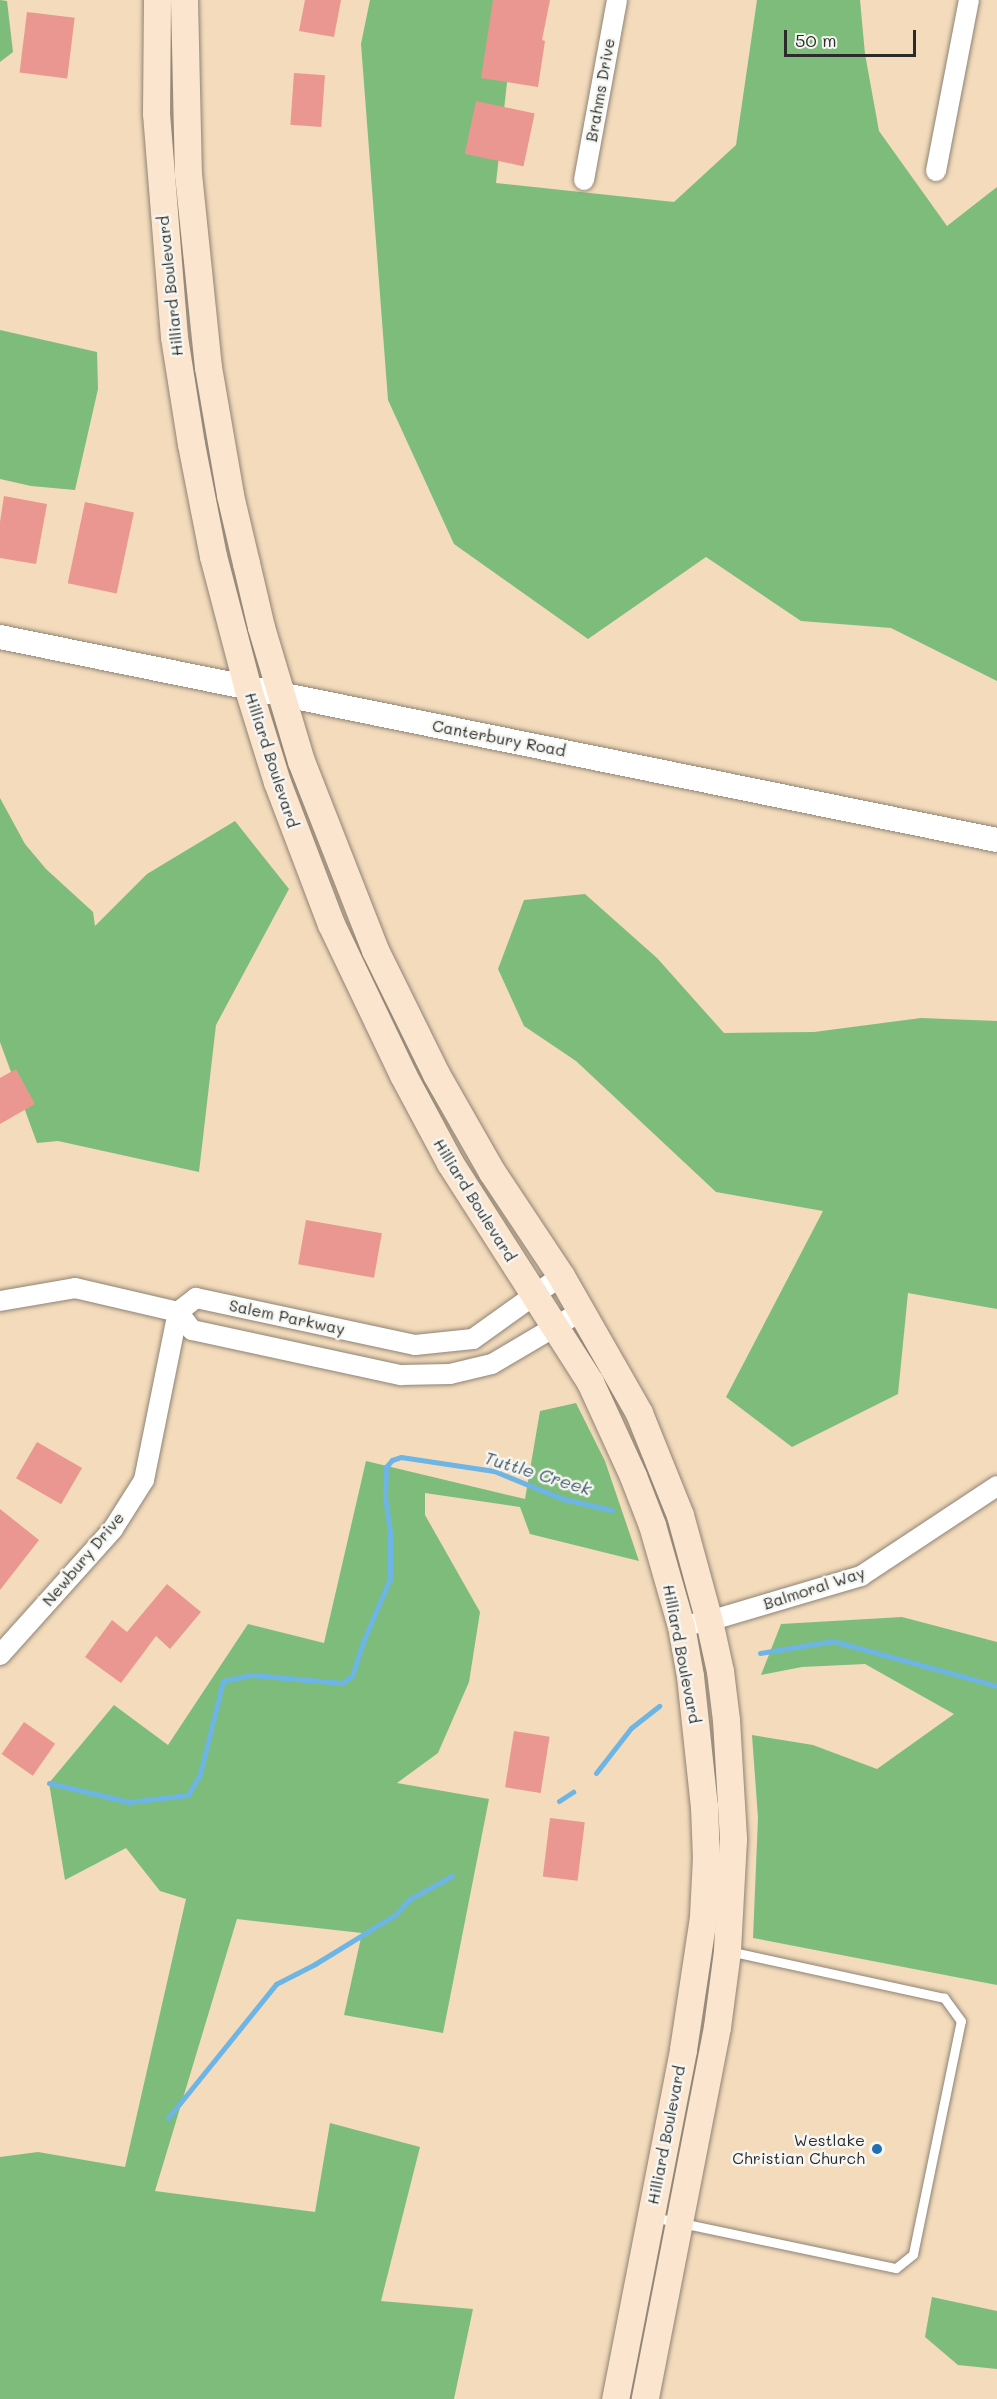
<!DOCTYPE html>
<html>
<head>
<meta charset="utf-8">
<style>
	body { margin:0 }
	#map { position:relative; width:997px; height:2399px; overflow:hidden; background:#f3dbbc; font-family:Mali,sans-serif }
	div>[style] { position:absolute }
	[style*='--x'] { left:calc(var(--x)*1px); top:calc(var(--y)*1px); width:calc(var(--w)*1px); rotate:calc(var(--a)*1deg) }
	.forest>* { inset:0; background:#7ebc7c }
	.stream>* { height:5px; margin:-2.5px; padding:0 2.5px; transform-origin:2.5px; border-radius:2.5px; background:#6db5e4 }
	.building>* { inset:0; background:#e99790; transform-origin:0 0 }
	.roads { filter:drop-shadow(0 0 2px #8f8374) drop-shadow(0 0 2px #8f8374) }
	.service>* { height:9px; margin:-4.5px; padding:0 4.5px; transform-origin:4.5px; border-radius:4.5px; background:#fff }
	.minor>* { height:20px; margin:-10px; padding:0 10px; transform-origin:10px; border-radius:10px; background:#fff }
	.tertiary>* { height:24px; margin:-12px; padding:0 12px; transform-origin:12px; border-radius:12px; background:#fff }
	.secondary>* { height:27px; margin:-13.5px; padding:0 13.5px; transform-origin:13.5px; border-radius:13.5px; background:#fce5cf }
	.dots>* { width:16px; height:16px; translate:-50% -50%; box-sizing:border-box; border:3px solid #f6f6f2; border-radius:50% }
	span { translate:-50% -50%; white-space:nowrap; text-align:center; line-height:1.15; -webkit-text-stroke:5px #f6f6f2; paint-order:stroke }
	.street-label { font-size:16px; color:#2b2b2b }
	.poi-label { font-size:16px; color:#2b2b2b }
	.right { translate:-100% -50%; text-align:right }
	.water-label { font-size:18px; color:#425b6c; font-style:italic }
	.scale { position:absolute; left:784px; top:30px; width:132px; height:27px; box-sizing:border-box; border:3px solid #2b2b2b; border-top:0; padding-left:8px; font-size:18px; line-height:21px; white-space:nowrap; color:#2b2b2b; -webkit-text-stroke:4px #f6f6f2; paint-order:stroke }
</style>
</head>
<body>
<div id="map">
	<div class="forest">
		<i style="clip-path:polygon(0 0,7px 1px,13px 52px,0 62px)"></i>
		<i style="clip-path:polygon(370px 0,516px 0,496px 183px,674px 202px,736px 145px,757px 0,860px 0,865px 54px,879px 131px,947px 226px,997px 187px,997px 681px,891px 628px,801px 621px,706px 557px,588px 639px,454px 544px,388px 400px,361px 44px)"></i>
		<i style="clip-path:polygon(0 330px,97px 352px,98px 389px,75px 490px,31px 486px,0 479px)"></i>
		<i style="clip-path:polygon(0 798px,25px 844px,46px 869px,93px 912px,95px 926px,147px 874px,235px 821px,289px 889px,216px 1025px,199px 1172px,58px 1141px,37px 1143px,0 1042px)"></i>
		<i style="clip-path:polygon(585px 894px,657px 958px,724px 1033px,814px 1032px,921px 1018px,997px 1021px,997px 1309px,908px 1293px,898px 1394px,792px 1447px,726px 1397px,823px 1211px,716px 1192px,576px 1061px,524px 1026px,498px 969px,524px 900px)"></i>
		<i style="clip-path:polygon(576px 1403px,605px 1461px,639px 1561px,530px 1534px,520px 1507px,425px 1493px,425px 1515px,480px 1612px,469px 1682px,438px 1753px,397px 1783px,489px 1799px,443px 2033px,344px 2015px,362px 1933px,237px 1919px,155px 2191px,315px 2212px,330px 2123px,420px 2147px,381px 2301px,473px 2309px,454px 2399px,0 2399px,0 2157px,38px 2152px,125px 2167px,186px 1899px,160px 1891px,126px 1848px,65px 1880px,49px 1783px,114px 1705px,168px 1745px,248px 1624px,324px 1643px,366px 1461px,525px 1499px,540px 1411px)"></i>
		<i style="clip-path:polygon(902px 1617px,997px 1642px,997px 1985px,753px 1938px,758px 1818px,752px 1735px,813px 1745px,877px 1769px,954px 1714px,865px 1664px,802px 1667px,761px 1675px,781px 1624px)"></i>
		<i style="clip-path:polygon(932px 2297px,997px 2311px,997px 2369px,958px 2365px,925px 2337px)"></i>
	</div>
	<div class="stream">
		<i style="--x:760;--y:1653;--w:74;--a:-9.3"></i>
		<i style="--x:833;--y:1641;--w:170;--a:15.3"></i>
		<i style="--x:596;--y:1773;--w:57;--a:-52.1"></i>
		<i style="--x:631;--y:1728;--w:36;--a:-38"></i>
		<i style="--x:49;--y:1783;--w:82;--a:13.4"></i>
		<i style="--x:129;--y:1802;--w:59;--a:-6.8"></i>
		<i style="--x:188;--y:1795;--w:24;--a:-60"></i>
		<i style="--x:200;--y:1774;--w:96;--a:-76.1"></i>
		<i style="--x:223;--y:1681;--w:30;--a:-12"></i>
		<i style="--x:252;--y:1675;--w:90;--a:5.1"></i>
		<i style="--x:342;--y:1683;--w:12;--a:-35"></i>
		<i style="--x:352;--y:1676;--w:38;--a:-72"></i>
		<i style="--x:364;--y:1640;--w:67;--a:-67.2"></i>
		<i style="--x:390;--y:1578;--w:46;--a:-90"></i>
		<i style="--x:390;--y:1532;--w:34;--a:-98"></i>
		<i style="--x:385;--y:1498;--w:31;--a:-88"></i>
		<i style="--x:386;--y:1467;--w:9;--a:-49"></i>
		<i style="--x:392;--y:1460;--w:9;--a:-18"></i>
		<i style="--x:401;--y:1457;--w:94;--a:8.6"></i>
		<i style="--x:494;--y:1471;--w:74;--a:22.1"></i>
		<i style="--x:563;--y:1499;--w:50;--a:12.7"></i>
		<i style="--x:559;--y:1801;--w:17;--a:-33"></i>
		<i style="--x:168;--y:2118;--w:172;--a:-51.1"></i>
		<i style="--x:276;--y:1984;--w:44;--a:-27.1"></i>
		<i style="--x:315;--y:1964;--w:94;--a:-31.5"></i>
		<i style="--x:395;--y:1915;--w:22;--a:-47"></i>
		<i style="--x:410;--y:1899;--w:48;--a:-28.7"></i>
	</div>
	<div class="building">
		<i style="clip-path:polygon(305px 0,341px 0,334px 37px,299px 31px)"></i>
		<i style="clip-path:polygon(493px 0,550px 0,542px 40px,545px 41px,538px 87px,481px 78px)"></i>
		<i style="left:27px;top:12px;width:48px;height:61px;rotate:7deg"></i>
		<i style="left:294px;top:73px;width:31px;height:52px;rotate:4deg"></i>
		<i style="left:476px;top:101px;width:60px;height:54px;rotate:12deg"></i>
		<i style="clip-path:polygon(4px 496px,47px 504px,36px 564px,0 558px,0 522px)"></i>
		<i style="left:85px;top:502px;width:50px;height:83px;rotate:12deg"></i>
		<i style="clip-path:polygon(16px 1069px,35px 1104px,0 1124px,0 1078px)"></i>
		<i style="left:306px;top:1220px;width:77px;height:45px;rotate:10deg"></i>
		<i style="left:37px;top:1442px;width:52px;height:42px;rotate:30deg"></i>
		<i style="clip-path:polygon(0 1509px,39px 1540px,0 1590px)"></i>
		<i style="clip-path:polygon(167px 1584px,201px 1612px,170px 1649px,156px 1636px,121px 1683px,85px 1657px,112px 1620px,127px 1632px)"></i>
		<i style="left:24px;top:1722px;width:38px;height:39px;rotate:35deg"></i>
		<i style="left:514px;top:1731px;width:36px;height:57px;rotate:9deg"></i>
		<i style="left:550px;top:1818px;width:35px;height:59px;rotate:7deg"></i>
	</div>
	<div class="roads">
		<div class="service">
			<i style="--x:653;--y:2217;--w:248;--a:11.9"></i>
			<i style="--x:896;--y:2268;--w:22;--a:-39"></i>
			<i style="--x:913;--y:2254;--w:238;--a:-78.4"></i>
			<i style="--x:961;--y:2021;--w:29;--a:-126"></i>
			<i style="--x:944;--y:1998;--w:220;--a:-167.7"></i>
		</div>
		<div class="minor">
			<i style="--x:936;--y:171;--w:174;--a:-79.1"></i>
			<i style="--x:584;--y:180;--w:183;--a:-79.6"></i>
			<i style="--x:0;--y:1301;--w:76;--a:-9.8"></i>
			<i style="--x:75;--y:1288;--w:106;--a:13.1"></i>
			<i style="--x:178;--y:1312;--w:23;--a:52"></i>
			<i style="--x:192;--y:1330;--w:214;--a:12.2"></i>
			<i style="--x:401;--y:1375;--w:49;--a:-1.2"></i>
			<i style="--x:450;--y:1374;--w:43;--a:-13.4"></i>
			<i style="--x:492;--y:1364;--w:104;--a:-30.5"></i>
			<i style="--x:178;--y:1312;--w:23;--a:-38"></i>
			<i style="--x:196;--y:1298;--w:224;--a:12.1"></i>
			<i style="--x:415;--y:1345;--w:58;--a:-5.9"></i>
			<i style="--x:473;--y:1339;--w:108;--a:-35.6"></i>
			<i style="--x:681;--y:1626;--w:28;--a:-10"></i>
			<i style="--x:709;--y:1621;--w:159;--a:-16.5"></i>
			<i style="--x:861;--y:1576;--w:163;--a:-33.5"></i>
			<i style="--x:0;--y:1655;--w:169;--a:-48.1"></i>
			<i style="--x:113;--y:1529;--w:58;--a:-57.7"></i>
			<i style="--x:144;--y:1480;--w:171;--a:-78.6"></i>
		</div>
		<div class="tertiary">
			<i style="--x:0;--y:637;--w:1017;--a:11.51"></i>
		</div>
		<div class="secondary">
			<i style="--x:157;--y:0;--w:113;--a:90.5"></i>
			<i style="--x:156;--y:113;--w:225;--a:85.4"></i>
			<i style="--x:174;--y:337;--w:108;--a:81"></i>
			<i style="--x:191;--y:444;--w:114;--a:78.9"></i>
			<i style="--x:213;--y:556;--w:138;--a:75.3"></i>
			<i style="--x:248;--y:689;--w:97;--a:72.7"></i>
			<i style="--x:277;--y:782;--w:152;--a:69.2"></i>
			<i style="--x:331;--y:924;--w:167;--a:64.5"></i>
			<i style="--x:403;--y:1075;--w:100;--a:61.9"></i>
			<i style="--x:450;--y:1163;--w:260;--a:57.4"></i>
			<i style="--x:590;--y:1382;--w:103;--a:65.4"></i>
			<i style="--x:633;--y:1476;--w:53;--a:68.8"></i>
			<i style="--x:652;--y:1525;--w:105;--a:74"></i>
			<i style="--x:681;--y:1626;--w:51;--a:79.8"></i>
			<i style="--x:690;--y:1676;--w:131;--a:83.9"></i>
			<i style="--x:704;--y:1806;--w:51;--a:87.8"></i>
			<i style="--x:706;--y:1857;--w:60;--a:92.9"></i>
			<i style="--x:703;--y:1917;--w:134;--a:98.6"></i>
			<i style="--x:683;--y:2050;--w:356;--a:101"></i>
			<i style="--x:184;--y:0;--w:174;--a:88.7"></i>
			<i style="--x:188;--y:174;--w:194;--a:84.1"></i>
			<i style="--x:208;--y:367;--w:130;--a:80.2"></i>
			<i style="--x:230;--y:495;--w:70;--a:76.8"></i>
			<i style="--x:246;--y:563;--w:66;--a:76.8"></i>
			<i style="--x:261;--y:627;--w:140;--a:73.4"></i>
			<i style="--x:301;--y:761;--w:203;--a:68.6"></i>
			<i style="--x:375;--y:950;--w:138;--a:63.8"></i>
			<i style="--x:436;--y:1074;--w:113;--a:60.3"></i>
			<i style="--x:492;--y:1172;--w:125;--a:56.4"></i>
			<i style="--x:561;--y:1276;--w:158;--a:60.3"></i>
			<i style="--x:639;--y:1413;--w:110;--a:68.1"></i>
			<i style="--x:680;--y:1515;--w:110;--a:74.7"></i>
			<i style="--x:709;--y:1621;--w:51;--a:77.6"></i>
			<i style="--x:720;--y:1671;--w:49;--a:83"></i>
			<i style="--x:726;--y:1720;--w:119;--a:86.6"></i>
			<i style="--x:733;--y:1839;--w:112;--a:93.1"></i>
			<i style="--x:727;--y:1951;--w:77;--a:97.5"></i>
			<i style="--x:717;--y:2027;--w:379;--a:101"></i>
		</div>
	</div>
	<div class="dots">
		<i style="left:877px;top:2149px;background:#1f6fb2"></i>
	</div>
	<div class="street-label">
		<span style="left:600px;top:90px;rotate:-80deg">Brahms Drive</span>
		<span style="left:170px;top:286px;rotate:-96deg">Hilliard Boulevard</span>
		<span style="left:499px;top:738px;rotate:11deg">Canterbury Road</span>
		<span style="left:272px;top:760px;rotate:72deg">Hilliard Boulevard</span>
		<span style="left:475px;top:1200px;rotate:58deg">Hilliard Boulevard</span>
		<span style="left:287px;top:1317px;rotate:12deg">Salem Parkway</span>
		<span style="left:83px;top:1559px;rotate:-50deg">Newbury Drive</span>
		<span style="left:814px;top:1588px;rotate:-18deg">Balmoral Way</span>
		<span style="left:682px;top:1654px;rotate:79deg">Hilliard Boulevard</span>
		<span style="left:666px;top:2135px;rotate:-79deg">Hilliard Boulevard</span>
	</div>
	<div class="poi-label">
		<span class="right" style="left:865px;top:2149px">Westlake<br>Christian Church</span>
	</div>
	<div class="water-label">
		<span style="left:538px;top:1473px;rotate:17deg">Tuttle Creek</span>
	</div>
	<div class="scale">50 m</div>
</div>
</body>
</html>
